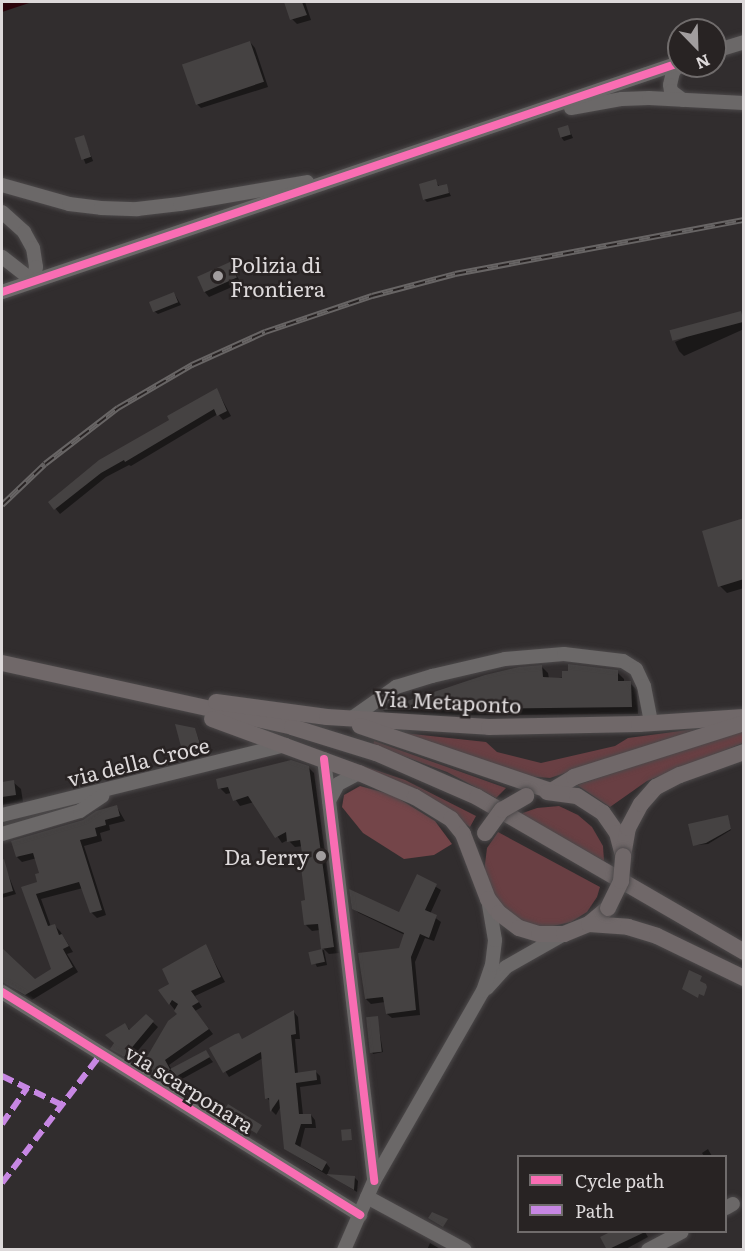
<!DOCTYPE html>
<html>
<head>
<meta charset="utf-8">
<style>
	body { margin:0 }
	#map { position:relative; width:745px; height:1251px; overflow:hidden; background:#312d2e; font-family:Literata,serif }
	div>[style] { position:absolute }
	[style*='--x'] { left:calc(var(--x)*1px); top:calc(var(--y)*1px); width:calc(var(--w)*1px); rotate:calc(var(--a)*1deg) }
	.green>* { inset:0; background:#693f43 }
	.forest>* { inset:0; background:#744549 }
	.water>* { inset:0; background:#2b040b }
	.shadow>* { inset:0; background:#0007; transform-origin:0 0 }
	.building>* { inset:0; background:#454242; transform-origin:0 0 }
	.roads { filter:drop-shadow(0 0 2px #4c494a) drop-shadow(0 0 2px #4c494a) }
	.minor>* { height:14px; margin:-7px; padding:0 7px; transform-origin:7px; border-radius:7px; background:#6b6868 }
	.major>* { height:16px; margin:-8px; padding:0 8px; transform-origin:8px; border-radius:8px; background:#706869 }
	.rail>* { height:6px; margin-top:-3px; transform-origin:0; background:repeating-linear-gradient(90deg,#282323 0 11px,#686565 0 22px); box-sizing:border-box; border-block:2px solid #686565 }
	.bridges { filter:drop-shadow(0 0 2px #4c494a) drop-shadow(0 0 2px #4c494a) }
	.major-bridge>* { height:16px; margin:-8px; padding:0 8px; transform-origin:8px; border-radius:8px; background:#706869 }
	.quiet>* { height:6px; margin-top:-3px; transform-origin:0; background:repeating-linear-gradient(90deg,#c787e3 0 12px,transparent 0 18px) }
	.cycleway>* { height:8px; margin:-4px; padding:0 4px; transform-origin:4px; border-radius:4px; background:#f96db3 }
	.dots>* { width:16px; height:16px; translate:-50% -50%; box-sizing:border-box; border:3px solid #282323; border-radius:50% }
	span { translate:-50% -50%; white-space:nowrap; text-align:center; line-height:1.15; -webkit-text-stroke:5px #282323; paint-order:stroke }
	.poi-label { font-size:21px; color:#ddd9da }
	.left { translate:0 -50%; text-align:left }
	.right { translate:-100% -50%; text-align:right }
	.street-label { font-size:21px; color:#ddd9da }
	.frame { position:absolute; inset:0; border:3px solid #ddd9da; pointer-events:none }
	.legend { position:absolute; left:517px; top:1155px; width:210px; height:78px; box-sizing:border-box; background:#282323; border:2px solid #706c6c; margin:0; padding:8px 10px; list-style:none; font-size:18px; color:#ddd9da }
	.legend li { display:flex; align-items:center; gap:12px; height:30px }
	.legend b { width:30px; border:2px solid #706c6c }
	.north { position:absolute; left:667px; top:18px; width:60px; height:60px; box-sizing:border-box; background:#282323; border:2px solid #706c6c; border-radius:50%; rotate:157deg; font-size:16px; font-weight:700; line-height:24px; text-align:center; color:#ddd9da }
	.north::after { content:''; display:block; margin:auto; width:21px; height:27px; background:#a19d9e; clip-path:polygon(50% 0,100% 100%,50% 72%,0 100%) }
</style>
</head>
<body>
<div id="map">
	<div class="green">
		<i style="clip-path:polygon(703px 728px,550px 778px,525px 776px,403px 733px,486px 742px,497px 752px,541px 763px,615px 746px,628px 738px)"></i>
		<i style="clip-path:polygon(743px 730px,743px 743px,647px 781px,610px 807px,577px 785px)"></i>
		<i style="clip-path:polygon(374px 741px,506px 788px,496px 798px,447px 772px,373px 745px)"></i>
		<i style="clip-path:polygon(316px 750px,405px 780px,476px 816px,470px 827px,410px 788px)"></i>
		<i style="clip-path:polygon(559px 806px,578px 815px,592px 827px,603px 846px,604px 861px,520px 814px,537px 808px)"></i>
		<i style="clip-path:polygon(498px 832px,600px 887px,597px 897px,587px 912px,571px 922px,553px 926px,529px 926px,509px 915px,495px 898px,484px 872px,487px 848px)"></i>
	</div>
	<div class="forest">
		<i style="clip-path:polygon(360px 786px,393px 795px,435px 821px,452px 844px,434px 855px,404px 859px,363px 833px,342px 807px,344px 795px)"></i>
	</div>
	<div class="water">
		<i style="clip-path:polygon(2px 2px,32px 2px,2px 12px)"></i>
	</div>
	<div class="shadow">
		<i style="clip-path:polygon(286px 2px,305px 2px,311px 20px,297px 24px,292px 19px)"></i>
		<i style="clip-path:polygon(250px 42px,255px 48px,268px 87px,201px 108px,196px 103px)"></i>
		<i style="clip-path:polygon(568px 127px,573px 138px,564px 141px,561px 137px)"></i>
		<i style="left:83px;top:136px;width:27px;height:8px;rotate:68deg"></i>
		<i style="clip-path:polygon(435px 181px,440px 187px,446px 186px,451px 196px,427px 202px,424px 199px)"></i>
		<i style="clip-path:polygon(230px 264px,241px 283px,209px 297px,204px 291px)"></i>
		<i style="clip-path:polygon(174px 293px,181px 305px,158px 314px,154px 311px)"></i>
		<i style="clip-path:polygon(740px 313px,744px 316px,744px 329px,684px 356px,679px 351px,675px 342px)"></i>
		<i style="clip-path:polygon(217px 390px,231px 416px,223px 420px,218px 414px,131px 466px,129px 465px,106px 477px,60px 514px,50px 502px)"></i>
		<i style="clip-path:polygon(744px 520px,744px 588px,727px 593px,720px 586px)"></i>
		<i style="clip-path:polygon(541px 666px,548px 673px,549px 679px,617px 672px,624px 679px,624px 683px,630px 683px,637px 690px,638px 714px,388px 716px,383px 710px,485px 676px)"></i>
		<i style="clip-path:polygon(195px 729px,205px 756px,189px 761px,185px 757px)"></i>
		<i style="clip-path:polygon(308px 767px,314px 773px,339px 953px,329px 954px,323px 948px,320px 930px,312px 931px,306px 925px,306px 867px,303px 846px,295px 847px,288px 840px,282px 843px,254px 802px,240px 806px,231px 793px,226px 794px,220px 788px)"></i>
		<i style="clip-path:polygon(13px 782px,21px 789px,23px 802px,2px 805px,2px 784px)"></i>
		<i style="clip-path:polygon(117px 807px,125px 821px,109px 825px,110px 830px,100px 833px,102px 841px,84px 846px,106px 915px,97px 918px,91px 912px,83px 888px,41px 899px,51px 927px,55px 926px,60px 931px,73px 952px,67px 954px,78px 972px,32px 1000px,2px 981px,2px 957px,4px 953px,35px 981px,53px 970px,23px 888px,39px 883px,41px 874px,37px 858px,22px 862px,17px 857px,83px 821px)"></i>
		<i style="clip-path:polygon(728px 818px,731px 830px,708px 844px,695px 845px)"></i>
		<i style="clip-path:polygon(5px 867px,16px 894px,2px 898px,2px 868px)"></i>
		<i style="clip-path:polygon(418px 876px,441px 890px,430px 914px,441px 922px,434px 941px,425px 938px,415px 962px,420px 1015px,392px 1018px,387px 1014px,385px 1002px,371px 1004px,366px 999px,400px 949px,405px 935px,359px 913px,353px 908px,399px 914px)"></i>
		<i style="clip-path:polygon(206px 946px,225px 982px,195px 996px,202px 1007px,195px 1011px,213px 1034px,169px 1065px,172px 1070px,205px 1052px,213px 1062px,182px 1079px,175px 1072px,169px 1083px,143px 1066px,179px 1015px,170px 1004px,170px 984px)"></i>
		<i style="clip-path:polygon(324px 950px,327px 965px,317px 967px,310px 953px)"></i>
		<i style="clip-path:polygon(294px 1012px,298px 1017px,300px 1039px,295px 1039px,298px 1074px,316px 1072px,320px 1076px,321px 1084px,300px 1087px,303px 1115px,311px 1115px,315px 1120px,316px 1128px,305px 1128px,300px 1148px,326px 1163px,330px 1168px,327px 1175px,285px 1149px,281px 1106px,276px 1115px,272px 1111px,271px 1102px,267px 1098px,263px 1058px,229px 1077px,211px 1049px,238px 1035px,243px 1040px)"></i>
		<i style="clip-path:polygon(146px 1016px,158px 1027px,129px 1061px,112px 1048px,125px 1025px,130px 1030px)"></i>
		<i style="clip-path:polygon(377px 1017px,383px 1052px,373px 1054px,372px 1052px)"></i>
		<i style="clip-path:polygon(708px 1149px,709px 1151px,712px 1156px,704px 1156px,702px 1153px)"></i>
		<i style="clip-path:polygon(332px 1177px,354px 1177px,358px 1181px,357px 1192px)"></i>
		<i style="clip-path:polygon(612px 1232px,645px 1232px,648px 1237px,624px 1250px,608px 1250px,602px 1237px)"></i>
		<i style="clip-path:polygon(430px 1243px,442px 1250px,427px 1250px)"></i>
	</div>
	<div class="building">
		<i style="clip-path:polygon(284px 2px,302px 2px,307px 15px,290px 20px)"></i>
		<i style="left:250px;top:41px;width:43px;height:72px;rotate:71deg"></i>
		<i style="left:568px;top:125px;width:10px;height:11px;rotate:73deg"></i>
		<i style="left:84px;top:135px;width:23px;height:10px;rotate:72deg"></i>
		<i style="clip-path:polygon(436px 179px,438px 186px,447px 184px,449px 193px,423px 200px,419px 184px)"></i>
		<i style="clip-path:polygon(258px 258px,263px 268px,253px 272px,249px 261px)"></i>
		<i style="left:230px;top:262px;width:17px;height:36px;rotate:66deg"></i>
		<i style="left:174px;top:292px;width:11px;height:27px;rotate:68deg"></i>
		<i style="left:741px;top:311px;width:11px;height:74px;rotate:75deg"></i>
		<i style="clip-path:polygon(217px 388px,227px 411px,217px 416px,214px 409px,125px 462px,124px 460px,101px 473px,54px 510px,48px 502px,99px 460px,169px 420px,167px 416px)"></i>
		<i style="clip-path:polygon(744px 518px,744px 579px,718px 587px,702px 531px)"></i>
		<i style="clip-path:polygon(568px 664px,618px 670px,618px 681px,631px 681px,632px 707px,380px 710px,485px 675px,519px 667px,542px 665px,543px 677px,562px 678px,562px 671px,568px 671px)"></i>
		<i style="clip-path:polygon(175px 724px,195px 728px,203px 753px,184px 758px)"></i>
		<i style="clip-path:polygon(291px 760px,309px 766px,334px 947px,321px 949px,318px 924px,304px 925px,301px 901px,305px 900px,301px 867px,304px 866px,300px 840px,287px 842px,286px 832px,275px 838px,248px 796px,233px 801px,228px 787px,218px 789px,216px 779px)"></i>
		<i style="clip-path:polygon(14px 780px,16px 795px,2px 797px,2px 782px)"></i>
		<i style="clip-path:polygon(117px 805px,120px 816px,105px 820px,106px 825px,95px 828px,97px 836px,80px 840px,102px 910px,90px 913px,79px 882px,36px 894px,48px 926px,55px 924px,59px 935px,62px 934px,69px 946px,63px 949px,73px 967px,25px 995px,2px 982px,2px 948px,35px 979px,51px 969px,21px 887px,37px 882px,35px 874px,39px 873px,33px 853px,16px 857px,11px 841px,83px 820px,96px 811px)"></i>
		<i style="clip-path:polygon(728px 815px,731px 829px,706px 843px,693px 846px,688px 824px)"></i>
		<i style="clip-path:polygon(4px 859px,13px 891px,2px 894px,2px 860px)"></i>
		<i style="clip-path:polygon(417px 874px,437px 884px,425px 910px,437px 915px,429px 938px,420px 934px,411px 957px,416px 1010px,386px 1014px,383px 997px,365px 999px,358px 953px,399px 948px,404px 933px,352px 909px,349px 889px,399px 912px)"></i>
		<i style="clip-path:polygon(206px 944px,221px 977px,191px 991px,199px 1002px,192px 1006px,209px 1029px,165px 1060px,170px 1069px,164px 1080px,141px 1067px,168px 1021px,177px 1014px,174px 1011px,178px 1004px,172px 1000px,169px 1005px,158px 990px,169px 984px,162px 969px)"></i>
		<i style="left:322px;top:949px;width:13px;height:14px;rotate:77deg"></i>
		<i style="clip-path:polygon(689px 970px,702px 976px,700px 981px,706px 984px,707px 987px,704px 996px,699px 994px,698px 998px,682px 989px)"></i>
		<i style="clip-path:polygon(294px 1010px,296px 1034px,291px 1035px,295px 1073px,316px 1070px,317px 1080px,296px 1083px,299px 1114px,311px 1114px,312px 1124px,301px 1124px,295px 1144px,327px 1162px,322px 1171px,284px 1149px,279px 1099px,270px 1112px,269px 1098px,265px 1099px,261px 1052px,223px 1073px,209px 1048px,235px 1034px,239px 1033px,242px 1039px)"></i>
		<i style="clip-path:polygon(146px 1014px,154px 1021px,124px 1057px,110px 1049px,114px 1043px,105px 1035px,125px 1023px,129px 1030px)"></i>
		<i style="left:378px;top:1016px;width:36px;height:12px;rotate:84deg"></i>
		<i style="clip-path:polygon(206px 1050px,210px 1057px,177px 1076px,170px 1069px)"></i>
		<i style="left:228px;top:1104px;width:40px;height:10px;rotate:32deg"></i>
		<i style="left:351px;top:1129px;width:11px;height:10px;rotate:85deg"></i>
		<i style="clip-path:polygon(326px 1174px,355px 1176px,354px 1190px)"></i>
		<i style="clip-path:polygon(432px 1212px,448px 1219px,443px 1227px,428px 1218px)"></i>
		<i style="clip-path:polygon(610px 1232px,645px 1232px,607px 1250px,600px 1237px)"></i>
	</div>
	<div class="roads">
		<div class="minor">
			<i style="--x:715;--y:51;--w:30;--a:-17"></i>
			<i style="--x:679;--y:65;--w:9;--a:131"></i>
			<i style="--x:673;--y:72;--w:13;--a:103"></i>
			<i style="--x:670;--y:85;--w:6;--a:81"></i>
			<i style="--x:671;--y:91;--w:15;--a:37"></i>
			<i style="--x:571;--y:108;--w:52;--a:-10"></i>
			<i style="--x:622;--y:99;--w:27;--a:-2"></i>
			<i style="--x:649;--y:98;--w:95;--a:3"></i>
			<i style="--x:2;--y:185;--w:70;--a:15.8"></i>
			<i style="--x:69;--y:204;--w:32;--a:7"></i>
			<i style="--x:101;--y:208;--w:36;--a:2"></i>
			<i style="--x:137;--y:209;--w:43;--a:-6.6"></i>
			<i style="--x:180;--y:204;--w:129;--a:-9.8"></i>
			<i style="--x:2;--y:212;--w:30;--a:42"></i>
			<i style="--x:24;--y:232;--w:18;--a:61"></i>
			<i style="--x:33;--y:248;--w:19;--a:81"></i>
			<i style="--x:36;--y:267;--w:14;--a:102"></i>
			<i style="--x:33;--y:281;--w:39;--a:-142"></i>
			<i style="--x:2;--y:292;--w:715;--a:-18.69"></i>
			<i style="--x:352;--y:718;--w:54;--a:-35.2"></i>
			<i style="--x:396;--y:687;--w:38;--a:-17"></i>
			<i style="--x:432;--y:676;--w:75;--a:-13.1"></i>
			<i style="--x:505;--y:659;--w:59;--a:-4.8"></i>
			<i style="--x:564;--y:654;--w:59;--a:6.8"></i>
			<i style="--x:623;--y:661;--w:15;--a:32"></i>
			<i style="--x:636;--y:669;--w:19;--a:65"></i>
			<i style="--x:644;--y:686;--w:38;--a:79"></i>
			<i style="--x:324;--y:759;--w:425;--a:83.2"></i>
			<i style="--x:329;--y:801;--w:19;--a:-62"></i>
			<i style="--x:338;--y:784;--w:24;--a:-28"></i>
			<i style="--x:2;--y:815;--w:292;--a:-13.9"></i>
			<i style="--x:2;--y:834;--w:81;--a:-16.4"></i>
			<i style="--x:80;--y:811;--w:27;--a:-34"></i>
			<i style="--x:487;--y:988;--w:28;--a:-48"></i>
			<i style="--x:506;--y:967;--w:67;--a:-29.6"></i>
			<i style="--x:2;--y:992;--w:422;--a:31.9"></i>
			<i style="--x:367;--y:1197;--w:111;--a:28.4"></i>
			<i style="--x:726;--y:1208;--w:8;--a:-30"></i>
			<i style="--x:344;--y:1250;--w:75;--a:-66.5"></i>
			<i style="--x:374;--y:1181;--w:219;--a:-60.2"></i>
			<i style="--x:483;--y:991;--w:28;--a:-71"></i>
			<i style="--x:492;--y:965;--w:25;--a:-83"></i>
			<i style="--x:495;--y:940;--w:42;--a:-99.7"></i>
			<i style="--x:648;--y:1250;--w:38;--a:-28"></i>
		</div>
		<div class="major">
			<i style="--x:2;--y:663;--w:297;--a:12.4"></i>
			<i style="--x:292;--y:727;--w:88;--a:17.2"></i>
			<i style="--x:376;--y:753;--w:110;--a:23.5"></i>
			<i style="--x:477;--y:797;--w:309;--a:30.1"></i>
			<i style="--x:216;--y:702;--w:112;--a:7.7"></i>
			<i style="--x:327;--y:717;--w:162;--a:3.5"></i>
			<i style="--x:489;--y:727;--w:150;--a:-1.1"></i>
			<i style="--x:639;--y:724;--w:105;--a:-3.8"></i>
			<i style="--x:212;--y:719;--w:157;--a:20.2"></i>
			<i style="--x:359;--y:773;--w:61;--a:23.2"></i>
			<i style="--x:415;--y:797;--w:42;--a:31.4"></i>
			<i style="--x:451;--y:819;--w:19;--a:51"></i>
			<i style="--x:463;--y:834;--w:70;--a:69"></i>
			<i style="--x:488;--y:899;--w:18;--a:52"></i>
			<i style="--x:499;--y:913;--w:25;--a:37"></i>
			<i style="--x:519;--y:928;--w:21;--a:17"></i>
			<i style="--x:539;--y:934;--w:25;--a:0"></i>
			<i style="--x:564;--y:934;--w:27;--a:-22"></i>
			<i style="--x:589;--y:924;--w:25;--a:-40"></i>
			<i style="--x:360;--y:726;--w:202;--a:18.8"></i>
			<i style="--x:551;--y:791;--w:27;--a:-31"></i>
			<i style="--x:574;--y:777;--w:178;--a:-17.6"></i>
			<i style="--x:547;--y:792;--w:30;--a:8"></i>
			<i style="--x:577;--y:796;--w:31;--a:33"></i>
			<i style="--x:603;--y:813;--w:24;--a:55"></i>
			<i style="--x:617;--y:833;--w:20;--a:75"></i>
			<i style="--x:623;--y:856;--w:28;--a:-80"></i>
			<i style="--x:628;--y:828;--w:27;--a:-62"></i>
			<i style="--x:641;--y:804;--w:23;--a:-49"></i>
			<i style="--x:656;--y:787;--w:27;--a:-27"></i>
			<i style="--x:680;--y:775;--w:68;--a:-19.8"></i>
			<i style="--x:589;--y:924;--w:39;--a:4"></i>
			<i style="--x:628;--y:927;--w:30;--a:17"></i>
			<i style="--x:657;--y:936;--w:97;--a:25.8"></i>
		</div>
	</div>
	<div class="rail">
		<i style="--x:2;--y:505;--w:59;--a:-43.6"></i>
		<i style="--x:45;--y:464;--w:92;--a:-37.5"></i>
		<i style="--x:118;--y:408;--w:86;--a:-30.2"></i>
		<i style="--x:192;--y:365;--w:80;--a:-24.3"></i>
		<i style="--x:265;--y:332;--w:113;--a:-18.6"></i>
		<i style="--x:372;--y:296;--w:86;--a:-14.8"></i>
		<i style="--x:455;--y:274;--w:294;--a:-10.6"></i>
	</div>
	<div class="bridges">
		<div class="major-bridge">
			<i style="--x:485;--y:833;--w:29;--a:-54"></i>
			<i style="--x:502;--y:810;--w:28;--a:-30"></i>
			<i style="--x:608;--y:908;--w:30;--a:-64"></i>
			<i style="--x:621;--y:881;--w:25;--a:-85"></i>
		</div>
	</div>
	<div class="quiet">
		<i style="--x:2;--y:1076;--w:67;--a:25.8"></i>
		<i style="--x:2;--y:1124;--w:44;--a:-55.2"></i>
		<i style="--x:2;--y:1183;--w:163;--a:-52.5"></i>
	</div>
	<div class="cycleway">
		<i style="--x:2;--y:292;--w:715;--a:-18.69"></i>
		<i style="--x:324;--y:759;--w:425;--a:83.2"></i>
		<i style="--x:2;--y:992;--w:422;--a:31.9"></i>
	</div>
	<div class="dots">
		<i style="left:218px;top:276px;background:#a19d9e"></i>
		<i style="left:321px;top:856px;background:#a19d9e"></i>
	</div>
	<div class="poi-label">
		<span class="left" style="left:230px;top:276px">Polizia di<br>Frontiera</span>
		<span class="right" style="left:309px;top:856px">Da Jerry</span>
	</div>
	<div class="street-label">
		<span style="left:448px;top:701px;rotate:3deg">Via Metaponto</span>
		<span style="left:138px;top:761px;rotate:-14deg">via della Croce</span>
		<span style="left:190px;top:1088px;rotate:32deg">via scarponara</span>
	</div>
	<div class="frame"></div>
	<ul class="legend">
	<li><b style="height:8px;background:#f96db3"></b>Cycle path</li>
	<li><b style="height:8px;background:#c787e3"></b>Path</li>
	</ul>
	<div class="north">N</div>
</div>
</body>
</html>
